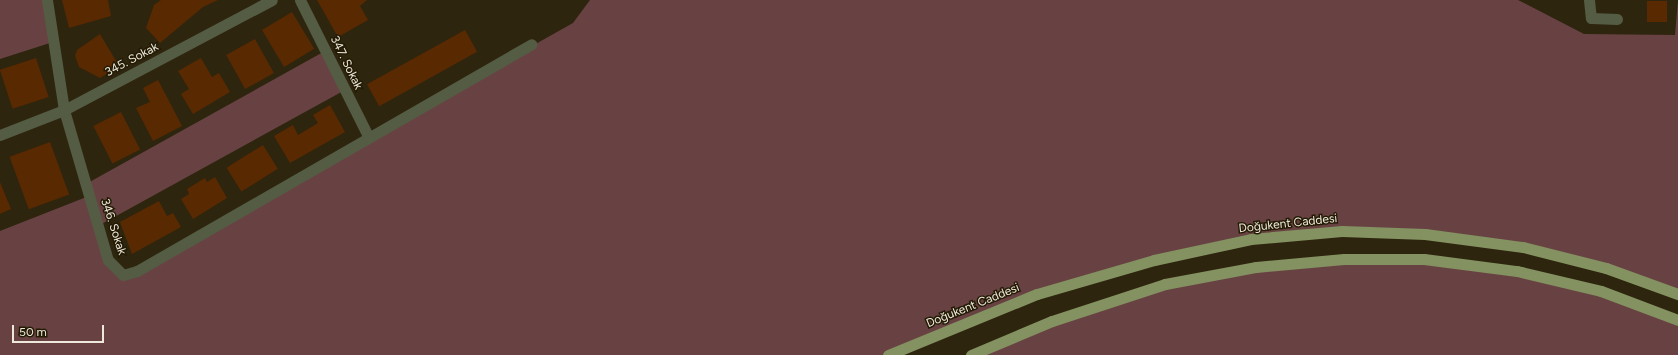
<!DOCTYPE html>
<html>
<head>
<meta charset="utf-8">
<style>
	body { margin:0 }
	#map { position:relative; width:1678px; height:355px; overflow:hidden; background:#2e250f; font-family:Figtree,sans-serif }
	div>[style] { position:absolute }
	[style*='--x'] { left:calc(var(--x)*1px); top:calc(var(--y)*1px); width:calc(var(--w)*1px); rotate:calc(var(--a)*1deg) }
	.green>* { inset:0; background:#684242 }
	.building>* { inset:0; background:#592901; transform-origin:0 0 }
	.minor>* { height:11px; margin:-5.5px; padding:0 5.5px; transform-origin:5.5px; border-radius:5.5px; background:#555c44 }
	.primary>* { height:11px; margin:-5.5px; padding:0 5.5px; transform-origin:5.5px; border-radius:5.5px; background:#839260 }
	span { translate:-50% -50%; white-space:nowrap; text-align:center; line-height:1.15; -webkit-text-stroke:3px #241b05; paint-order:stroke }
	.street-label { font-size:12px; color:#ede8da }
	.scale { position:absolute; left:12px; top:325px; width:92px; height:18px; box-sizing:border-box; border:2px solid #ede8da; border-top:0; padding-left:5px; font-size:12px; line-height:14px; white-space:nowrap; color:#ede8da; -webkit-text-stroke:3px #241b05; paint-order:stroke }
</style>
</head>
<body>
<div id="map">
	<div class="green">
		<i style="clip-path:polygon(0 0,47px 0,53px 42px,0 59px)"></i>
		<i style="clip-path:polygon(590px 0,1518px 0,1584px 34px,1675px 35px,1678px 0,1678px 294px,1606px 268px,1425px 234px,1251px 239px,1037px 294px,888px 355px,0 355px,0 231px,89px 196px,86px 184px,325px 51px,345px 90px,98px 226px,108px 260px,123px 275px,573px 23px)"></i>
		<i style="clip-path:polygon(1424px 259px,1517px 271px,1678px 320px,1678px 355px,971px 355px,1165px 284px,1256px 267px)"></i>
	</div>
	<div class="building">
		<i style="clip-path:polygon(62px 0,108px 0,111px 16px,69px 28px)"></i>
		<i style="clip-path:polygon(161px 0,218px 0,203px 7px,160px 43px,146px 28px,154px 5px)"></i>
		<i style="clip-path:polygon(317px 0,367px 0,360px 6px,368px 20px,338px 37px)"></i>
		<i style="left:1647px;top:1px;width:20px;height:21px"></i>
		<i style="left:292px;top:12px;width:43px;height:35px;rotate:59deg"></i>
		<i style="left:465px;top:30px;width:25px;height:112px;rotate:61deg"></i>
		<i style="clip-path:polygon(100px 34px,119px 66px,100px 78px,79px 67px,75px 56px,77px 50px)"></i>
		<i style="left:255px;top:39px;width:39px;height:33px;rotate:61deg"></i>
		<i style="left:36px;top:58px;width:41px;height:38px;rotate:72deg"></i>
		<i style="clip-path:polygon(201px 58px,212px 77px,219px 73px,230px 92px,193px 114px,181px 94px,189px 89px,178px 71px)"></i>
		<i style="clip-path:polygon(158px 80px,182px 126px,153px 141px,136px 108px,150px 102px,143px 88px)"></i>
		<i style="clip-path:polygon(330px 105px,345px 132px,290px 163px,274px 136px,293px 125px,298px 135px,318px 123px,313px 115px)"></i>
		<i style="left:121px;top:112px;width:42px;height:31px;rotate:63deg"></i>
		<i style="left:50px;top:142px;width:56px;height:43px;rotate:70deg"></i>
		<i style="left:263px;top:145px;width:28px;height:43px;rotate:58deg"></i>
		<i style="clip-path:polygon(215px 177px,227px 198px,193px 219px,181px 199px,189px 194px,187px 189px,205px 178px,207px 182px)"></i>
		<i style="clip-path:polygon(0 182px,11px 209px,0 214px)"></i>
		<i style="clip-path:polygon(159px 201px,167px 216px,173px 213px,181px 227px,132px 254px,120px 222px)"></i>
	</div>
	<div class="minor">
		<i style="--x:47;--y:0;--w:111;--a:81.2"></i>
		<i style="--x:64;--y:110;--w:156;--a:73.7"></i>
		<i style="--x:108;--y:260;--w:21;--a:45"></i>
		<i style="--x:123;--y:275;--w:15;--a:-16"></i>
		<i style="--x:137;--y:271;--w:455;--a:-29.9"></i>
		<i style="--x:300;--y:0;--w:154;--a:63.4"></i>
		<i style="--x:1589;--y:0;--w:18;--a:84"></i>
		<i style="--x:1591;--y:18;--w:26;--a:2"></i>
		<i style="--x:0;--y:135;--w:69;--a:-21.3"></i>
		<i style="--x:64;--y:110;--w:235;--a:-27.9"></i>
	</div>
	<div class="primary">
		<i style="--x:888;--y:355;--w:161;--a:-22.3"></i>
		<i style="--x:1037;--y:294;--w:122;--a:-16.2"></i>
		<i style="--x:1154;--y:260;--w:99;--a:-12.2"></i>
		<i style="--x:1251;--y:239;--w:91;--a:-5"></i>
		<i style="--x:1342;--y:231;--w:83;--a:2.1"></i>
		<i style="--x:1425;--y:234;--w:99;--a:7.6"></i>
		<i style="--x:1523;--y:247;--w:86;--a:14.2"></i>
		<i style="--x:1606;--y:268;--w:77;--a:19.9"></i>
		<i style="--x:971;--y:355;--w:88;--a:-22.8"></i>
		<i style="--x:1052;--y:321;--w:119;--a:-18.1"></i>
		<i style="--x:1165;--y:284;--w:93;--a:-10.6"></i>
		<i style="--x:1256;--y:267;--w:88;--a:-5.2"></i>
		<i style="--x:1344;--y:259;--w:80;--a:0"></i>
		<i style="--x:1424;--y:259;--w:94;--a:7.4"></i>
		<i style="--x:1517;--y:271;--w:86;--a:13.4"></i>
		<i style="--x:1601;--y:291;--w:82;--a:20.6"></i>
	</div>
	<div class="street-label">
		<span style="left:132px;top:60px;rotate:-28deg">345. Sokak</span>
		<span style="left:346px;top:63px;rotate:64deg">347. Sokak</span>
		<span style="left:1288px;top:224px;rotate:-6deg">Doğukent Caddesi</span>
		<span style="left:113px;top:227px;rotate:72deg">346. Sokak</span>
		<span style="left:973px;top:306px;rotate:-22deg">Doğukent Caddesi</span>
	</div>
	<div class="scale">50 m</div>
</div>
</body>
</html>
